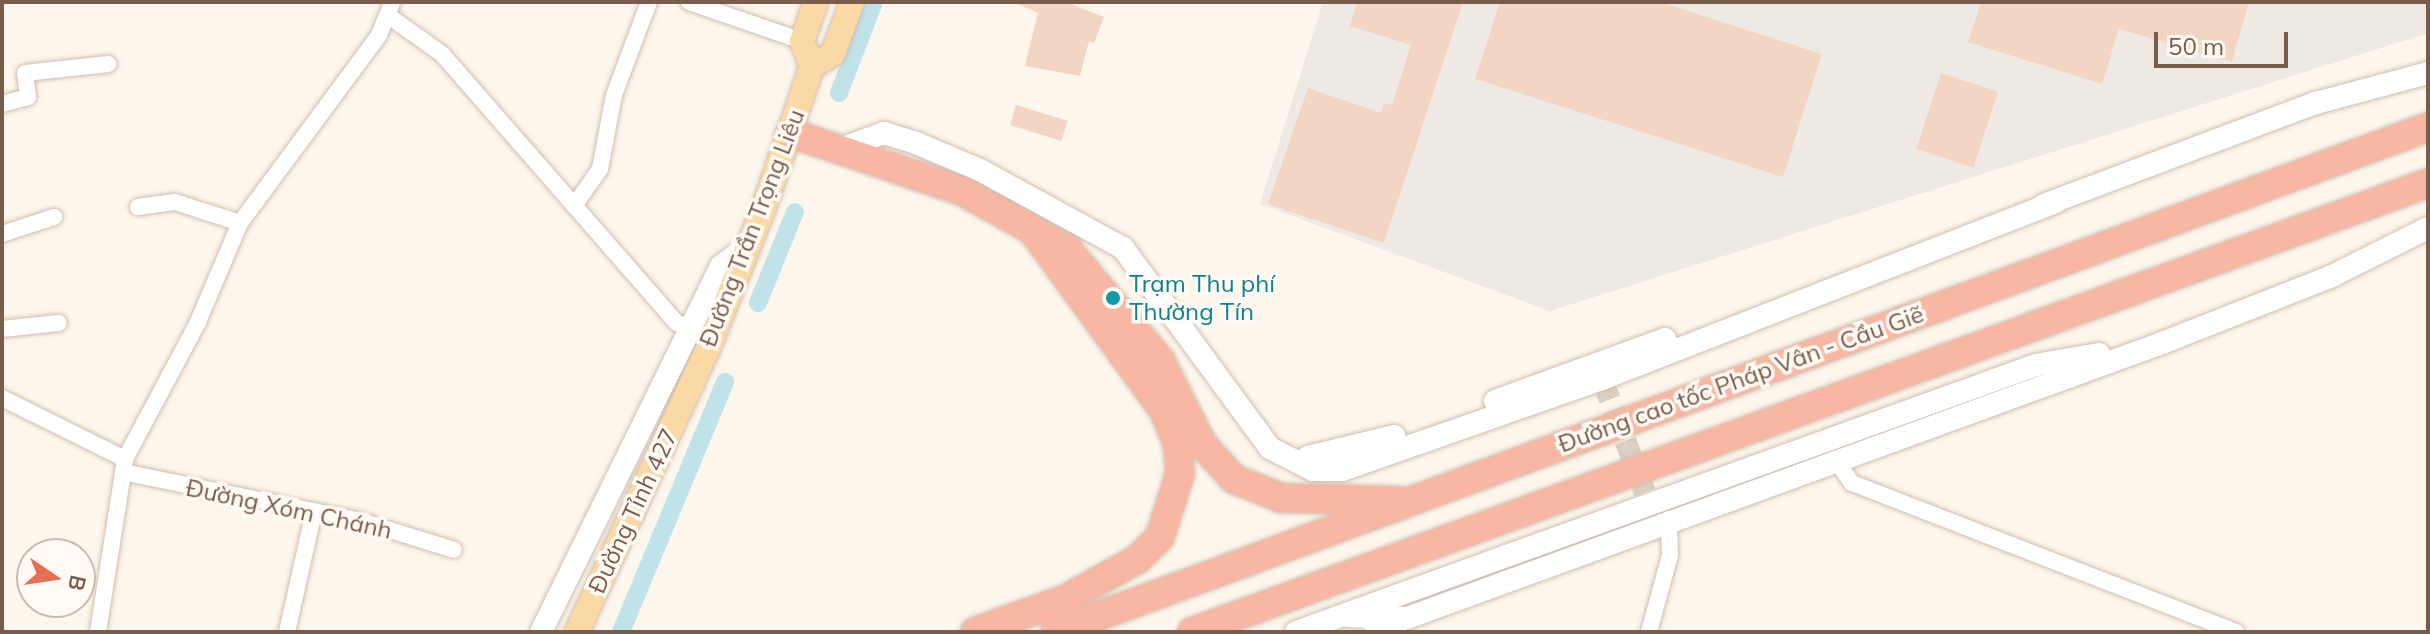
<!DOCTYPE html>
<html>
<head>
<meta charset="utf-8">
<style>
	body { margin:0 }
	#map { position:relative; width:2430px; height:634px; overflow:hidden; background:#fdf6ec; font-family:Mulish,sans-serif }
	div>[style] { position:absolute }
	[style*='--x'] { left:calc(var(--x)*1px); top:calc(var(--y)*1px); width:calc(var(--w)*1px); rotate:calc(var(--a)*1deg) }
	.industrial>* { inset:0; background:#efe9e4 }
	.canal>* { height:18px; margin:-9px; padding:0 9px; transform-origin:9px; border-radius:9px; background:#bfe3e8 }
	.building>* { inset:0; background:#f3d5c3; transform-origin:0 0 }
	.secondary-tunnel>* { height:22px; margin-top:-11px; transform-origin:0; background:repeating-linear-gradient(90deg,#dcd0c4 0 22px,transparent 0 33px) }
	.roads { filter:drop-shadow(0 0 2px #d1beb0) drop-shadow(0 0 2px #d1beb0) }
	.street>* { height:16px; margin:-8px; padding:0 8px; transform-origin:8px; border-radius:8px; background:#fff }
	.secondary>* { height:22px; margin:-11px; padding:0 11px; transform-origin:11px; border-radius:11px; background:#fff }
	.primary>* { height:24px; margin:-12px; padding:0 12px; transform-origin:12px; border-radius:12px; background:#fbd9a5 }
	.highway>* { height:28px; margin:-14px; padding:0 14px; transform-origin:14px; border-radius:14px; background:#f7b7a3 }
	.dots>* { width:22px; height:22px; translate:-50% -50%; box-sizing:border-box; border:4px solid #fffaf3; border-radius:50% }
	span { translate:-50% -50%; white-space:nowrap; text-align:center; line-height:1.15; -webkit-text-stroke:7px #fffaf3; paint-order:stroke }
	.street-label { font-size:24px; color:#7a5c4d }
	.culture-label { font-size:24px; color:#0d838f }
	.left { translate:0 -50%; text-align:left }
	.frame { position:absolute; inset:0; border:4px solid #7a5c4d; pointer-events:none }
	.north { position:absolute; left:16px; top:538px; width:80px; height:80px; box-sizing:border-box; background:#fffaf3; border:2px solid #cabbb1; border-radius:50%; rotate:103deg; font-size:22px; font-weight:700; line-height:32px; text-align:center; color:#7a5c4d }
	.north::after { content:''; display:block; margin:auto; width:28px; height:36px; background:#e76f51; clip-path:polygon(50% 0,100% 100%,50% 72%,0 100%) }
	.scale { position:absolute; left:2154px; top:32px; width:134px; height:36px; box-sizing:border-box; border:4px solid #7a5c4d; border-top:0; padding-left:10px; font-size:24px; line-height:28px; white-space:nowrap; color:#7a5c4d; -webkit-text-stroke:6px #fffaf3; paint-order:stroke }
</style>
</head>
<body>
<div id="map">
	<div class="industrial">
		<i style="clip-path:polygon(1323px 2px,2428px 2px,2428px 33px,1550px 311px,1260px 204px)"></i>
	</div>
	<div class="canal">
		<i style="--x:839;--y:93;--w:97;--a:-69"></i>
		<i style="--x:758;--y:303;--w:98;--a:-67.9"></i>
		<i style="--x:621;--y:632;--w:271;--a:-67.4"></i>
	</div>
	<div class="building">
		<i style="clip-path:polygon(1013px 2px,1065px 2px,1104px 17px,1094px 43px,1089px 41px,1080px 76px,1025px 66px,1038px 13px)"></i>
		<i style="clip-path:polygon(1357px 2px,1463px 2px,1384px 243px,1268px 204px,1308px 88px,1381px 113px,1384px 103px,1392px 105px,1411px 45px,1350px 26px)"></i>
		<i style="clip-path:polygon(1500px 2px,1660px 2px,1822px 54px,1783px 177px,1475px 79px)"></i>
		<i style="clip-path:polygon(1981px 2px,2249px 2px,2232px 62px,2119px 29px,2102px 84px,1968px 42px)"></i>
		<i style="left:1941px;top:73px;width:60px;height:80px;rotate:18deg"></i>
		<i style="left:1016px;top:105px;width:54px;height:21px;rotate:17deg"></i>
	</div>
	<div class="secondary-tunnel">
		<i style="--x:1602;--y:379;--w:136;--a:69.3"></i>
	</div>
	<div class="roads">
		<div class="street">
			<i style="--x:689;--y:2;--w:120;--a:19"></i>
			<i style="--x:390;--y:17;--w:64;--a:35.4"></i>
			<i style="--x:442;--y:54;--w:357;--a:48.9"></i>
			<i style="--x:677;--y:323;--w:15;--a:20"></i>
			<i style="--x:2;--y:104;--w:27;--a:-15"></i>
			<i style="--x:28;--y:97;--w:24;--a:-97"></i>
			<i style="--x:25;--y:73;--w:84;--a:-6.1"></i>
			<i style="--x:574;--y:206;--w:45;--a:-54.9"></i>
			<i style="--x:600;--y:169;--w:75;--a:-79.3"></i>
			<i style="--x:614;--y:95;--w:99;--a:-69.4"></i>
			<i style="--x:138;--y:207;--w:37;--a:-8"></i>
			<i style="--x:175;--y:202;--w:68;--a:17.9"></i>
			<i style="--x:2;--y:234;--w:55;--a:-18.1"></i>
			<i style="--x:2;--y:329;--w:57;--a:-6"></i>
			<i style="--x:2;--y:398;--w:137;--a:26.4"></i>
			<i style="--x:1835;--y:459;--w:29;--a:55"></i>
			<i style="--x:1852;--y:483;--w:412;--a:21.2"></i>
			<i style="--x:123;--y:472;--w:243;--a:11.6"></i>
			<i style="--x:361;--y:521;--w:97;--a:17.3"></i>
			<i style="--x:1368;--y:622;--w:33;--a:18"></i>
			<i style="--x:98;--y:632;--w:175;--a:-81.1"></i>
			<i style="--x:125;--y:459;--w:153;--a:-61.9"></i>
			<i style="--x:197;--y:324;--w:110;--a:-66.9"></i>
			<i style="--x:240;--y:223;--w:234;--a:-53.5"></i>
			<i style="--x:379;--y:35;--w:35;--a:-68"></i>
			<i style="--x:287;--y:632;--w:124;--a:-77.4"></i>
			<i style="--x:1649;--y:632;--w:80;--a:-74.7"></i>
			<i style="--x:1670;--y:555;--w:36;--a:-92"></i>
		</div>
		<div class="secondary">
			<i style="--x:837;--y:150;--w:50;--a:-19.9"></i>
			<i style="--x:884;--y:133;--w:34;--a:17"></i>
			<i style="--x:916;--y:143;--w:69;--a:22.9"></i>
			<i style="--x:980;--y:170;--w:163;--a:28.6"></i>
			<i style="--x:1123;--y:248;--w:248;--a:53.7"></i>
			<i style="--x:1270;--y:448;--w:48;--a:27.1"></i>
			<i style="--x:1313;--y:470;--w:29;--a:0"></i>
			<i style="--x:1342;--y:470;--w:275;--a:-19.3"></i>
			<i style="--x:1602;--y:379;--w:487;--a:-21.3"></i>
			<i style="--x:2044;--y:205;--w:290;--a:-20.6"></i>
			<i style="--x:2316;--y:103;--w:116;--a:-15"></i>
			<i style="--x:1495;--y:401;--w:181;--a:-20"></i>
			<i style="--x:1308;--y:457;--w:89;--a:-13.7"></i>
			<i style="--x:1348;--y:616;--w:59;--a:1.9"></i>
			<i style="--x:1407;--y:618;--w:804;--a:-20.01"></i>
			<i style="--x:2162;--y:343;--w:183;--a:-21.5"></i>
			<i style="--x:2332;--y:276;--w:107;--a:-26.6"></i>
			<i style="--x:541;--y:632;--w:408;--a:-63.8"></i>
			<i style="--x:721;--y:266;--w:35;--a:-37"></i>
			<i style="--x:1296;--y:632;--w:787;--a:-19.84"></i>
			<i style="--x:2036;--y:365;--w:64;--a:-9.9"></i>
		</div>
		<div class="primary">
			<i style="--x:812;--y:66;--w:24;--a:-30"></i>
			<i style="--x:833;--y:54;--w:55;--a:-69.9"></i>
			<i style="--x:577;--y:632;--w:315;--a:-65.2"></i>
			<i style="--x:709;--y:346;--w:149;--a:-68.4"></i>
			<i style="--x:764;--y:207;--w:149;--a:-71.2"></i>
			<i style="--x:812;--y:66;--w:27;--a:-112"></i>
			<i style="--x:802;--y:41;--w:41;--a:-70.3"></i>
		</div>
		<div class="highway">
			<i style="--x:790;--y:133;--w:182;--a:18.6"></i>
			<i style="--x:962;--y:191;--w:120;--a:28.9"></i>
			<i style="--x:1067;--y:249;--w:145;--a:50"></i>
			<i style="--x:1160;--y:360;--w:94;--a:63.4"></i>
			<i style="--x:1202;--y:444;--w:47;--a:47.6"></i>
			<i style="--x:1234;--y:479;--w:51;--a:22"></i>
			<i style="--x:1281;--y:498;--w:119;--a:1.4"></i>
			<i style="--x:975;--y:632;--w:97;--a:-19.9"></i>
			<i style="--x:1066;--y:599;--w:82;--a:-29.1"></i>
			<i style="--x:1138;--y:559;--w:31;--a:-45"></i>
			<i style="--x:1160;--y:537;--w:66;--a:-72.4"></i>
			<i style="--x:1180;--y:474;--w:29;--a:-94"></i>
			<i style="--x:1178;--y:445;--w:35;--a:-112"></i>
			<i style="--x:1165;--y:412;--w:224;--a:-126.1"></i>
			<i style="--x:1055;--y:632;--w:1463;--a:-20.19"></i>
			<i style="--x:1192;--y:632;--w:1315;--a:-19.96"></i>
		</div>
	</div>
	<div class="dots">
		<i style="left:1113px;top:298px;background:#0f9aa8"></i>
	</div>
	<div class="street-label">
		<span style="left:752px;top:228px;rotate:-69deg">Đường Trần Trọng Liêu</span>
		<span style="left:1741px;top:379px;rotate:-20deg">Đường cao tốc Pháp Vân - Cầu Giẽ</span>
		<span style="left:289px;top:509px;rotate:12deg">Đường Xóm Chánh</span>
		<span style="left:633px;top:511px;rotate:-65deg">Đường Tỉnh 427</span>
	</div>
	<div class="culture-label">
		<span class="left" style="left:1129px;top:298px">Trạm Thu phí<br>Thường Tín</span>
	</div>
	<div class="frame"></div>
	<div class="north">B</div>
	<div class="scale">50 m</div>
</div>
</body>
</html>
